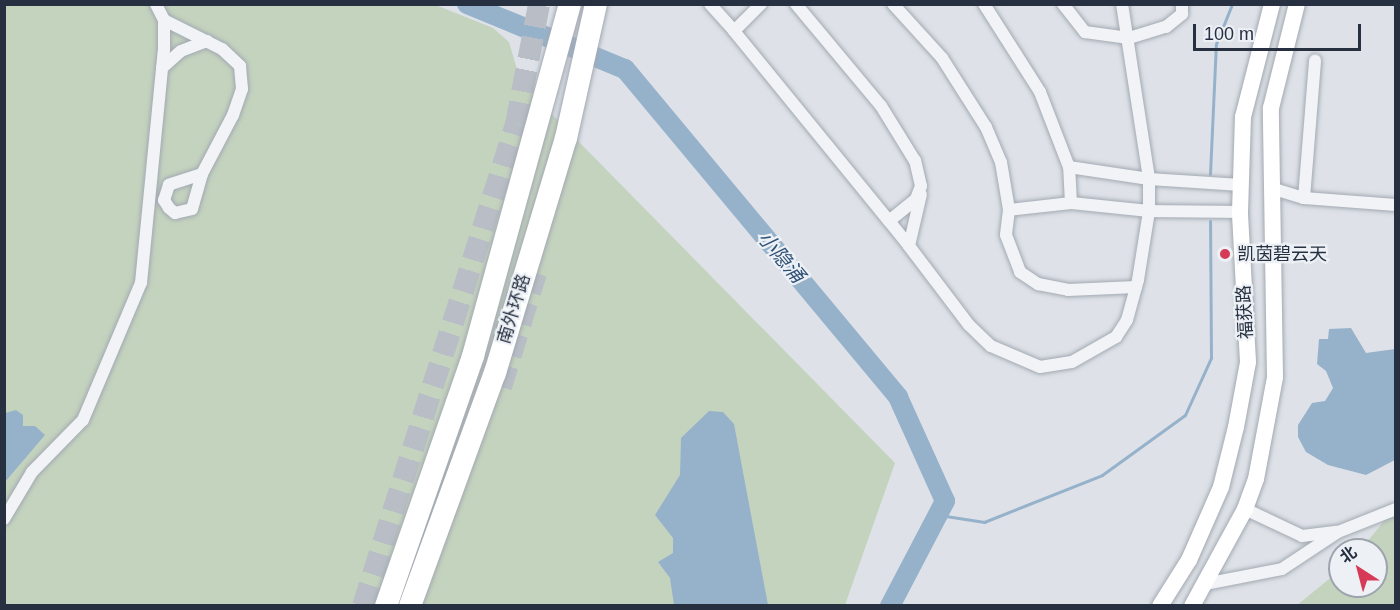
<!DOCTYPE html>
<html>
<head>
<meta charset="utf-8">
<style>
	body { margin:0 }
	#map { position:relative; width:1400px; height:610px; overflow:hidden; background:#dee2e8; font-family:Helvetica,"Noto Sans SC",sans-serif }
	div>[style] { position:absolute }
	[style*='--x'] { left:calc(var(--x)*1px); top:calc(var(--y)*1px); width:calc(var(--w)*1px); rotate:calc(var(--a)*1deg) }
	.green>* { inset:0; background:#c4d3be }
	.water>* { inset:0; background:#96b2cb }
	.stream>* { height:3px; margin:-1.5px; padding:0 1.5px; transform-origin:1.5px; border-radius:1.5px; background:#96b2cb }
	.river>* { height:20px; margin:-10px; padding:0 10px; transform-origin:10px; border-radius:10px; background:#96b2cb }
	.highway-tunnel>* { height:22px; margin-top:-11px; transform-origin:0; background:repeating-linear-gradient(90deg,#b9bec6 0 22px,transparent 0 33px) }
	.roads { filter:drop-shadow(0 0 2px #a3a9b2) drop-shadow(0 0 2px #a3a9b2) }
	.street>* { height:12px; margin:-6px; padding:0 6px; transform-origin:6px; border-radius:6px; background:#f1f3f6 }
	.secondary>* { height:16px; margin:-8px; padding:0 8px; transform-origin:8px; border-radius:8px; background:#fff }
	.highway>* { height:22px; margin:-11px; padding:0 11px; transform-origin:11px; border-radius:11px; background:#fff }
	.dots>* { width:16px; height:16px; translate:-50% -50%; box-sizing:border-box; border:3px solid #edf1f6; border-radius:50% }
	span { translate:-50% -50%; white-space:nowrap; text-align:center; line-height:1.15; -webkit-text-stroke:4.5px #edf1f6; paint-order:stroke }
	.poi-label { font-size:18px; color:#263040 }
	.left { translate:0 -50%; text-align:left }
	.street-label { font-size:18px; color:#263040 }
	.water-label { font-size:20px; color:#2e5176; font-style:italic }
	.frame { position:absolute; inset:0; border:6px solid #263040; pointer-events:none }
	.north { position:absolute; left:1328px; top:538px; width:60px; height:60px; box-sizing:border-box; background:#edf1f6; border:2px solid #9da4ad; border-radius:50%; rotate:324deg; font-size:16px; font-weight:700; line-height:24px; text-align:center; color:#263040 }
	.north::after { content:''; display:block; margin:auto; width:21px; height:27px; background:#d63a57; clip-path:polygon(50% 0,100% 100%,50% 72%,0 100%) }
	.scale { position:absolute; left:1193px; top:24px; width:168px; height:27px; box-sizing:border-box; border:3px solid #263040; border-top:0; padding-left:8px; font-size:18px; line-height:21px; white-space:nowrap; color:#263040; -webkit-text-stroke:4px #edf1f6; paint-order:stroke }
</style>
</head>
<body>
<div id="map">
	<div class="green">
		<i style="clip-path:polygon(433px 4px,493px 28px,509px 42px,521px 83px,895px 463px,845px 605px,5px 605px,4px 5px)"></i>
		<i style="clip-path:polygon(1395px 508px,1395px 605px,1296px 606px,1340px 570px,1340px 586px,1376px 586px,1376px 550px,1360px 550px)"></i>
	</div>
	<div class="water">
		<i style="clip-path:polygon(1351px 328px,1366px 353px,1395px 349px,1395px 460px,1366px 475px,1328px 465px,1306px 452px,1298px 437px,1298px 425px,1312px 403px,1325px 401px,1333px 388px,1326px 371px,1317px 364px,1319px 339px,1328px 339px,1329px 329px)"></i>
		<i style="clip-path:polygon(16px 410px,23px 415px,23px 426px,35px 426px,45px 435px,5px 482px,5px 413px)"></i>
		<i style="clip-path:polygon(709px 411px,723px 412px,734px 424px,768px 605px,674px 605px,670px 578px,658px 562px,673px 553px,673px 538px,655px 515px,680px 475px,681px 438px)"></i>
	</div>
	<div class="stream">
		<i style="--x:1210;--y:174;--w:130;--a:-87.4"></i>
		<i style="--x:1216;--y:44;--w:43;--a:-68.2"></i>
		<i style="--x:939;--y:515;--w:46;--a:8.8"></i>
		<i style="--x:984;--y:522;--w:127;--a:-21.7"></i>
		<i style="--x:1102;--y:475;--w:102;--a:-35.9"></i>
		<i style="--x:1185;--y:415;--w:63;--a:-65.5"></i>
		<i style="--x:1211;--y:358;--w:137;--a:-90.4"></i>
	</div>
	<div class="river">
		<i style="--x:467;--y:4;--w:171;--a:22.4"></i>
		<i style="--x:625;--y:69;--w:427;--a:50.2"></i>
		<i style="--x:898;--y:397;--w:114;--a:65.7"></i>
		<i style="--x:945;--y:501;--w:119;--a:117.6"></i>
	</div>
	<div class="highway-tunnel">
		<i style="--x:501;--y:387;--w:119;--a:-72.9"></i>
		<i style="--x:363;--y:606;--w:506;--a:-72.39"></i>
		<i style="--x:516;--y:124;--w:122;--a:-79.1"></i>
	</div>
	<div class="roads">
		<div class="street">
			<i style="--x:710;--y:4;--w:36;--a:48"></i>
			<i style="--x:734;--y:31;--w:38;--a:-45"></i>
			<i style="--x:893;--y:4;--w:73;--a:47.8"></i>
			<i style="--x:942;--y:58;--w:82;--a:57.5"></i>
			<i style="--x:986;--y:127;--w:38;--a:67"></i>
			<i style="--x:1001;--y:162;--w:49;--a:80.5"></i>
			<i style="--x:984;--y:4;--w:104;--a:57.5"></i>
			<i style="--x:1040;--y:92;--w:80;--a:68.9"></i>
			<i style="--x:1063;--y:4;--w:36;--a:52"></i>
			<i style="--x:1085;--y:32;--w:44;--a:7.8"></i>
			<i style="--x:1129;--y:38;--w:39;--a:-17"></i>
			<i style="--x:1166;--y:27;--w:21;--a:-39"></i>
			<i style="--x:1182;--y:14;--w:10;--a:-90"></i>
			<i style="--x:1122;--y:4;--w:177;--a:81.2"></i>
			<i style="--x:1149;--y:179;--w:92;--a:3.7"></i>
			<i style="--x:164;--y:20;--w:65;--a:26.6"></i>
			<i style="--x:222;--y:49;--w:25;--a:43"></i>
			<i style="--x:240;--y:66;--w:23;--a:85"></i>
			<i style="--x:242;--y:89;--w:28;--a:109"></i>
			<i style="--x:233;--y:115;--w:67;--a:117.7"></i>
			<i style="--x:202;--y:174;--w:35;--a:162"></i>
			<i style="--x:169;--y:185;--w:16;--a:108"></i>
			<i style="--x:164;--y:200;--w:9;--a:58"></i>
			<i style="--x:169;--y:208;--w:8;--a:40"></i>
			<i style="--x:175;--y:213;--w:17;--a:-13"></i>
			<i style="--x:192;--y:209;--w:36;--a:-74"></i>
			<i style="--x:734;--y:31;--w:245;--a:50.8"></i>
			<i style="--x:889;--y:221;--w:35;--a:-39"></i>
			<i style="--x:916;--y:199;--w:14;--a:-69"></i>
			<i style="--x:921;--y:186;--w:26;--a:-103"></i>
			<i style="--x:915;--y:161;--w:65;--a:-121.7"></i>
			<i style="--x:881;--y:106;--w:133;--a:-129.8"></i>
			<i style="--x:162;--y:68;--w:25;--a:-42"></i>
			<i style="--x:181;--y:51;--w:28;--a:-21"></i>
			<i style="--x:1069;--y:167;--w:81;--a:8.5"></i>
			<i style="--x:1149;--y:179;--w:32;--a:90"></i>
			<i style="--x:1149;--y:211;--w:78;--a:-174.1"></i>
			<i style="--x:1071;--y:203;--w:36;--a:-93"></i>
			<i style="--x:1271;--y:188;--w:34;--a:17"></i>
			<i style="--x:1304;--y:198;--w:92;--a:4.4"></i>
			<i style="--x:1304;--y:198;--w:138;--a:-85.4"></i>
			<i style="--x:1071;--y:203;--w:62;--a:173.6"></i>
			<i style="--x:1009;--y:210;--w:25;--a:97"></i>
			<i style="--x:1006;--y:235;--w:40;--a:69"></i>
			<i style="--x:1020;--y:272;--w:22;--a:34"></i>
			<i style="--x:1038;--y:284;--w:31;--a:11"></i>
			<i style="--x:1068;--y:290;--w:68;--a:-2.5"></i>
			<i style="--x:889;--y:221;--w:32;--a:51"></i>
			<i style="--x:909;--y:246;--w:53;--a:-77"></i>
			<i style="--x:909;--y:246;--w:99;--a:52.8"></i>
			<i style="--x:969;--y:325;--w:30;--a:44"></i>
			<i style="--x:991;--y:346;--w:53;--a:23.2"></i>
			<i style="--x:1040;--y:367;--w:32;--a:-9"></i>
			<i style="--x:1072;--y:362;--w:51;--a:-29.6"></i>
			<i style="--x:1116;--y:337;--w:20;--a:-57"></i>
			<i style="--x:1127;--y:320;--w:41;--a:-74.6"></i>
			<i style="--x:1138;--y:280;--w:70;--a:-80.9"></i>
			<i style="--x:1149;--y:211;--w:91;--a:0.6"></i>
			<i style="--x:1245;--y:509;--w:63;--a:25.3"></i>
			<i style="--x:1302;--y:536;--w:35;--a:-7"></i>
			<i style="--x:4;--y:519;--w:55;--a:-59.2"></i>
			<i style="--x:32;--y:472;--w:73;--a:-45.6"></i>
			<i style="--x:83;--y:420;--w:149;--a:-67.1"></i>
			<i style="--x:141;--y:283;--w:234;--a:-84.4"></i>
			<i style="--x:164;--y:50;--w:30;--a:-90"></i>
			<i style="--x:164;--y:20;--w:18;--a:-117"></i>
			<i style="--x:1205;--y:584;--w:78;--a:-11"></i>
			<i style="--x:1282;--y:569;--w:67;--a:-33.5"></i>
			<i style="--x:1338;--y:532;--w:62;--a:-21.6"></i>
		</div>
		<div class="secondary">
			<i style="--x:1160;--y:606;--w:54;--a:-57.8"></i>
			<i style="--x:1189;--y:560;--w:80;--a:-66.3"></i>
			<i style="--x:1221;--y:487;--w:62;--a:-76"></i>
			<i style="--x:1236;--y:427;--w:66;--a:-79.5"></i>
			<i style="--x:1248;--y:362;--w:150;--a:-93.1"></i>
			<i style="--x:1240;--y:212;--w:95;--a:-88.2"></i>
			<i style="--x:1243;--y:117;--w:117;--a:-75.6"></i>
			<i style="--x:1192;--y:606;--w:111;--a:-61.3"></i>
			<i style="--x:1245;--y:509;--w:32;--a:-70"></i>
			<i style="--x:1256;--y:479;--w:104;--a:-79.4"></i>
			<i style="--x:1275;--y:377;--w:269;--a:-90.9"></i>
			<i style="--x:1271;--y:108;--w:107;--a:-76"></i>
		</div>
		<div class="highway">
			<i style="--x:386;--y:606;--w:265;--a:-70.8"></i>
			<i style="--x:473;--y:356;--w:365;--a:-74.6"></i>
			<i style="--x:410;--y:606;--w:248;--a:-70"></i>
			<i style="--x:495;--y:373;--w:245;--a:-73.2"></i>
			<i style="--x:566;--y:138;--w:137;--a:-77.4"></i>
		</div>
	</div>
	<div class="dots">
		<i style="left:1225px;top:254px;background:#d63a57"></i>
	</div>
	<div class="poi-label">
		<span class="left" style="left:1237px;top:254px">凯茵碧云天</span>
	</div>
	<div class="street-label">
		<span style="left:514px;top:309px;rotate:-73deg">南外环路</span>
		<span style="left:1245px;top:312px;rotate:-93deg">福获路</span>
	</div>
	<div class="water-label">
		<span style="left:781px;top:257px;rotate:50deg">小隐涌</span>
	</div>
	<div class="frame"></div>
	<div class="north">北</div>
	<div class="scale">100 m</div>
</div>
</body>
</html>
